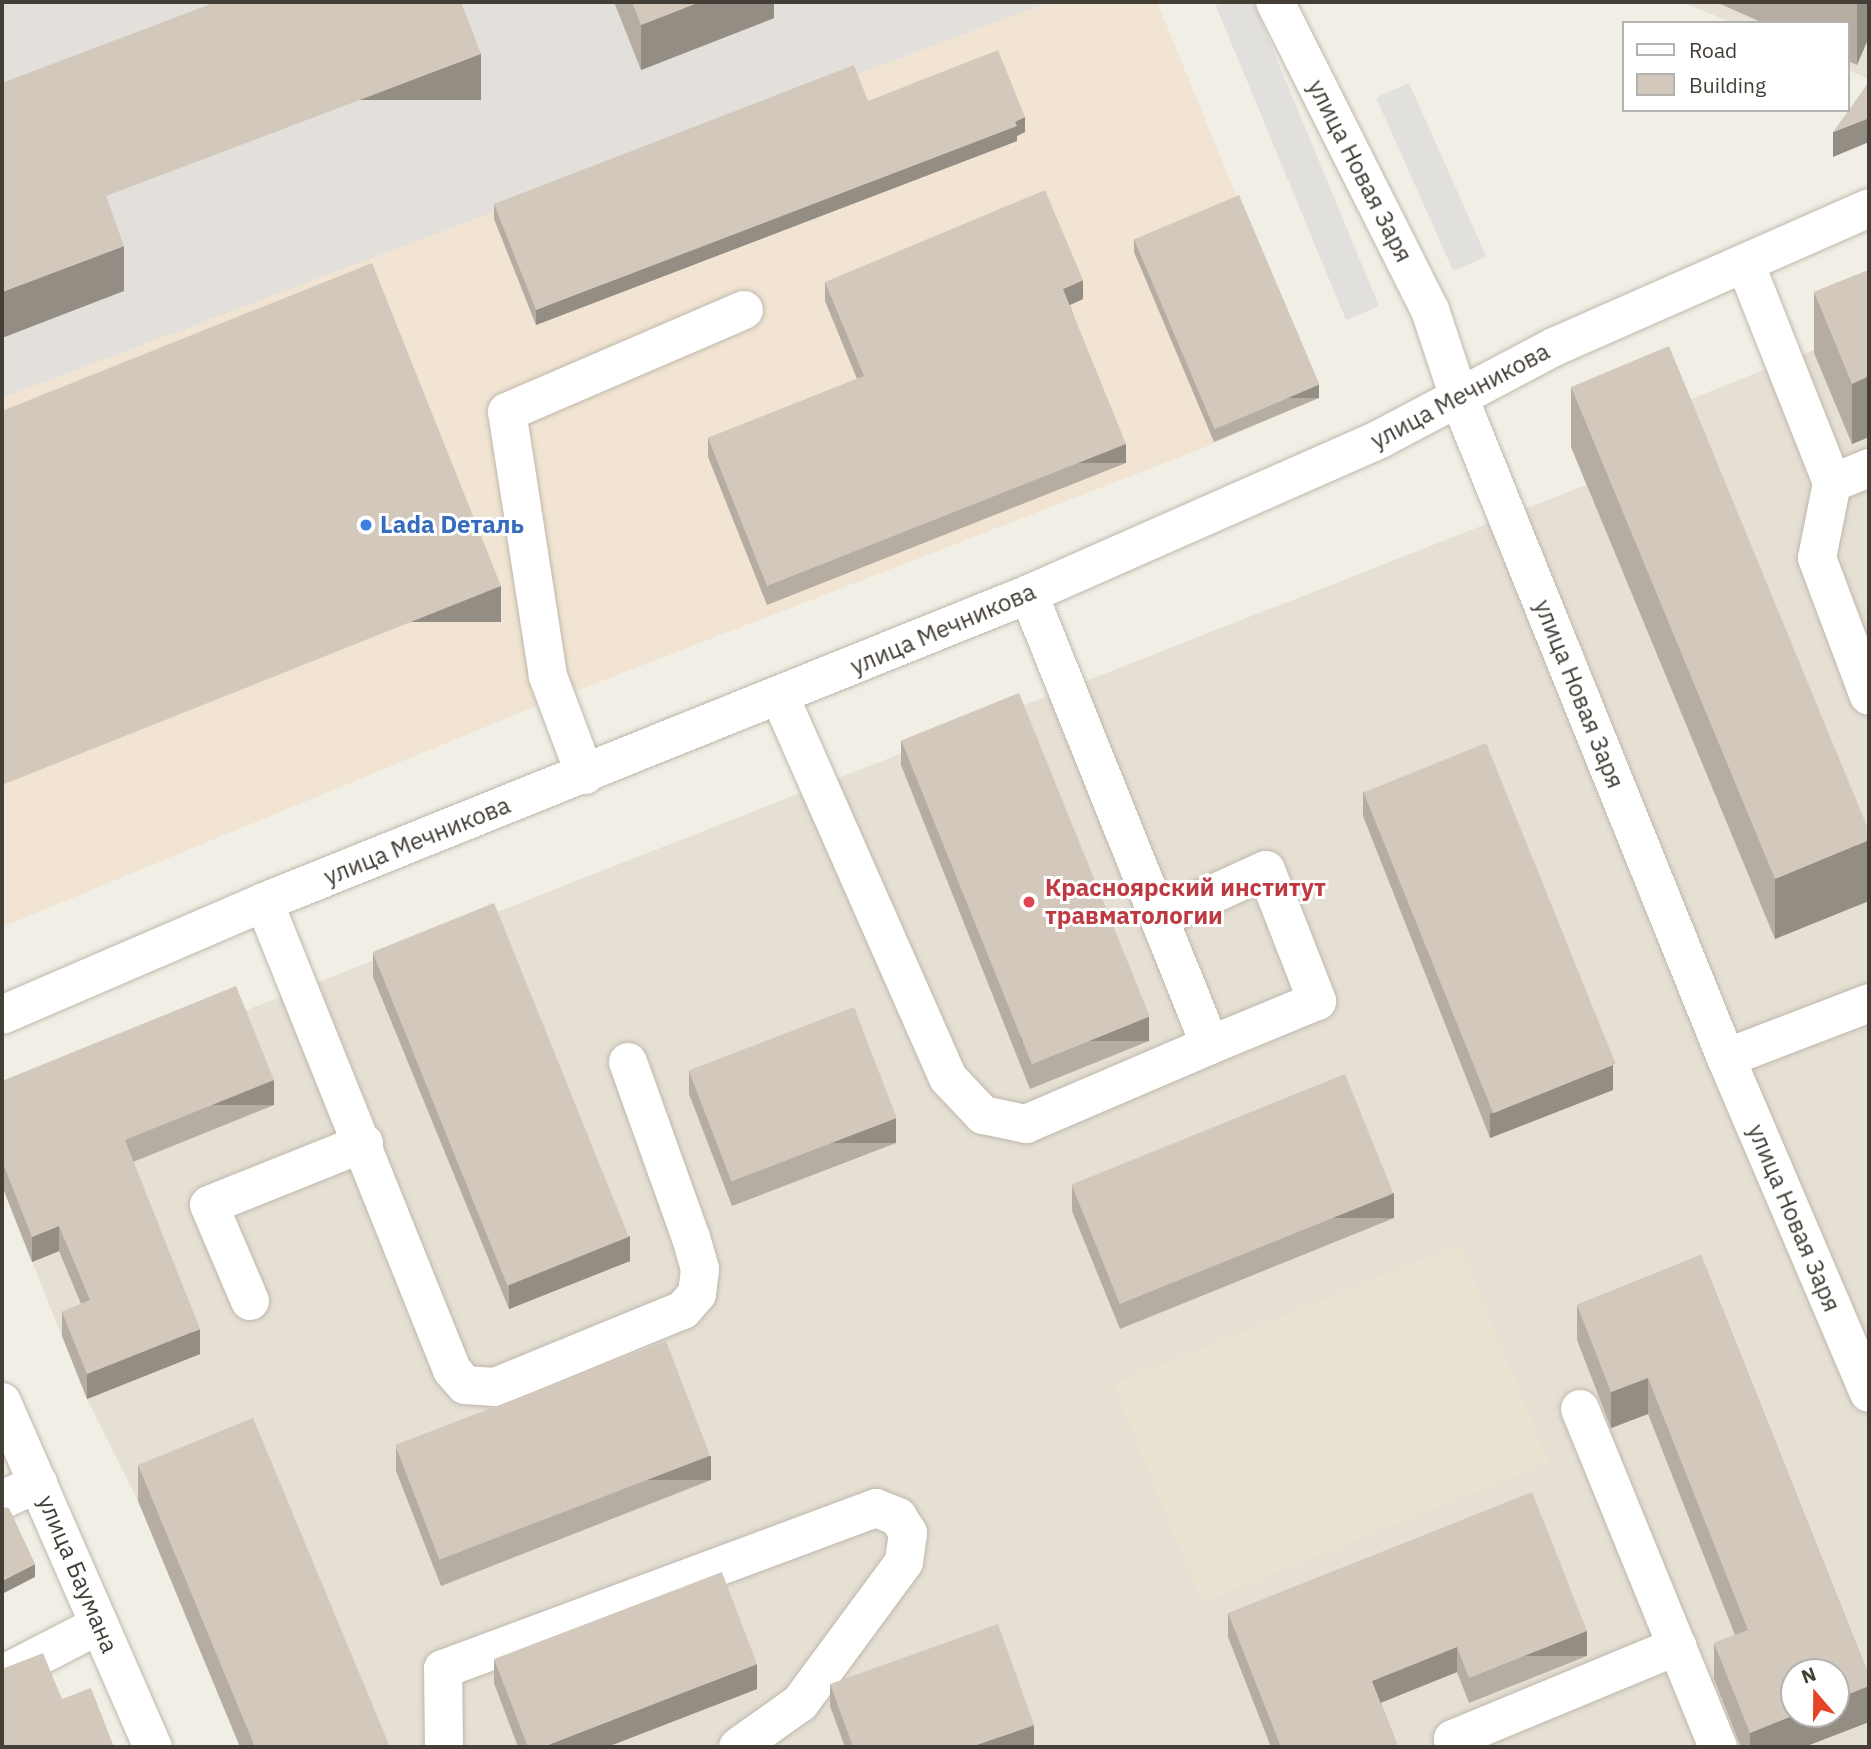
<!DOCTYPE html>
<html>
<head>
<meta charset="utf-8">
<style>
	body { margin:0 }
	#map { position:relative; width:1871px; height:1749px; overflow:hidden; background:#f1eee5; font-family:"IBM Plex Sans",sans-serif }
	div>[style] { position:absolute }
	[style*='--x'] { left:calc(var(--x)*1px); top:calc(var(--y)*1px); width:calc(var(--w)*1px); rotate:calc(var(--a)*1deg) }
	.residential>* { inset:0; background:#e5dfd4 }
	.commercial>* { inset:0; background:#f2e4d2 }
	.industrial>* { inset:0; background:#e3dfda }
	.education>* { inset:0; background:#e9e2d0; transform-origin:0 0 }
	.parking>* { inset:0; background:#e2e0dd; transform-origin:0 0 }
	.roads { filter:drop-shadow(0 0 2px #bfb8ac) drop-shadow(0 0 2px #bfb8ac) }
	.minor>* { height:38px; margin:-19px; padding:0 19px; transform-origin:19px; border-radius:19px; background:#fff }
	.wall>* { inset:0; background:#b5ada2 }
	.shaded-wall>* { inset:0; background:#938d84; transform-origin:0 0 }
	.building>* { inset:0; background:#d2c9bc; transform-origin:0 0 }
	.dots>* { width:19px; height:19px; translate:-50% -50%; box-sizing:border-box; border:4px solid #fff; border-radius:50% }
	span { translate:-50% -50%; white-space:nowrap; text-align:center; line-height:1.15; -webkit-text-stroke:6px #fff; paint-order:stroke }
	.street-label { font-size:24px; color:#433e36 }
	.shop-label { font-size:24px; color:#366cbe; font-weight:700 }
	.left { translate:0 -50%; text-align:left }
	.health-label { font-size:24px; color:#be3a42; font-weight:700 }
	.frame { position:absolute; inset:0; border:4px solid #433e36; pointer-events:none }
	.legend { position:absolute; left:1622px; top:21px; width:228px; height:91px; box-sizing:border-box; background:#fff; border:2px solid #b4b2af; margin:0; padding:9px 12px; list-style:none; font-size:21px; color:#433e36 }
	.legend li { display:flex; align-items:center; gap:14px; height:35px }
	.legend b { width:35px; border:2px solid #b4b2af }
	.north { position:absolute; left:1780px; top:1658px; width:70px; height:70px; box-sizing:border-box; background:#fff; border:2px solid #b4b2af; border-radius:50%; rotate:340deg; font-size:19px; font-weight:700; line-height:28px; text-align:center; color:#433e36 }
	.north::after { content:''; display:block; margin:auto; width:24px; height:32px; background:#e74327; clip-path:polygon(50% 0,100% 100%,50% 72%,0 100%) }
</style>
</head>
<body>
<div id="map">
	<div class="residential">
		<i style="clip-path:polygon(1682px 2px,1869px 2px,1869px 79px,1848px 70px,1848px 23px,1733px 23px)"></i>
		<i style="clip-path:polygon(evenodd,1869px 328px,1869px 1747px,240px 1747px,138px 1501px,87px 1399px,2px 1186px,2px 1106px,1586px 485px,1571px 447px,1869px 328px,1794px 1672px,1836px 1672px,1836px 1714px,1794px 1714px,1794px 1672px)"></i>
	</div>
	<div class="commercial">
		<i style="clip-path:polygon(1049px 2px,1157px 2px,1319px 398px,1203px 448px,514px 715px,2px 927px,2px 398px)"></i>
	</div>
	<div class="industrial">
		<i style="clip-path:polygon(2px 2px,1049px 2px,2px 398px)"></i>
	</div>
	<div class="education">
		<i style="left:1460px;top:1244px;width:236px;height:374px;rotate:68deg"></i>
	</div>
	<div class="parking">
		<i style="clip-path:polygon(1225px 2px,1253px 2px,1379px 306px,1346px 320px,1216px 6px)"></i>
		<i style="left:1409px;top:83px;width:190px;height:36px;rotate:66deg"></i>
	</div>
	<div class="roads">
		<div class="minor">
			<i style="--x:1275;--y:2;--w:345;--a:63.3"></i>
			<i style="--x:1430;--y:310;--w:95;--a:71.6"></i>
			<i style="--x:1460;--y:400;--w:710;--a:67.99"></i>
			<i style="--x:1726;--y:1058;--w:364;--a:66.9"></i>
			<i style="--x:1745;--y:263;--w:237;--a:68.4"></i>
			<i style="--x:1832;--y:483;--w:76;--a:101.3"></i>
			<i style="--x:1817;--y:558;--w:147;--a:69.4"></i>
			<i style="--x:1832;--y:483;--w:40;--a:-22"></i>
			<i style="--x:780;--y:697;--w:416;--a:66.2"></i>
			<i style="--x:948;--y:1078;--w:51;--a:46.6"></i>
			<i style="--x:983;--y:1115;--w:44;--a:11.8"></i>
			<i style="--x:1026;--y:1124;--w:200;--a:-23.2"></i>
			<i style="--x:1210;--y:1045;--w:486;--a:-111.9"></i>
			<i style="--x:585;--y:775;--w:106;--a:-110.5"></i>
			<i style="--x:548;--y:676;--w:267;--a:-98.8"></i>
			<i style="--x:507;--y:412;--w:258;--a:-23.3"></i>
			<i style="--x:264;--y:902;--w:504;--a:68.11"></i>
			<i style="--x:452;--y:1370;--w:20;--a:49"></i>
			<i style="--x:465;--y:1385;--w:30;--a:4"></i>
			<i style="--x:495;--y:1387;--w:203;--a:-22.3"></i>
			<i style="--x:683;--y:1310;--w:21;--a:-49"></i>
			<i style="--x:697;--y:1294;--w:25;--a:-83"></i>
			<i style="--x:700;--y:1269;--w:32;--a:-106"></i>
			<i style="--x:691;--y:1238;--w:187;--a:-109.7"></i>
			<i style="--x:1160;--y:918;--w:116;--a:-24.4"></i>
			<i style="--x:1266;--y:870;--w:141;--a:68.7"></i>
			<i style="--x:1317;--y:1001;--w:116;--a:157.6"></i>
			<i style="--x:2;--y:1015;--w:285;--a:-23.3"></i>
			<i style="--x:264;--y:902;--w:825;--a:-21.93"></i>
			<i style="--x:1029;--y:594;--w:384;--a:-23.8"></i>
			<i style="--x:1380;--y:439;--w:197;--a:-27.9"></i>
			<i style="--x:1554;--y:347;--w:344;--a:-23.8"></i>
			<i style="--x:1726;--y:1058;--w:153;--a:-21"></i>
			<i style="--x:250;--y:1301;--w:104;--a:-113.1"></i>
			<i style="--x:209;--y:1205;--w:167;--a:-21.8"></i>
			<i style="--x:2;--y:1402;--w:377;--a:66.4"></i>
			<i style="--x:1580;--y:1409;--w:365;--a:67.8"></i>
			<i style="--x:2;--y:1500;--w:40;--a:-25"></i>
			<i style="--x:2;--y:1675;--w:109;--a:-27.3"></i>
			<i style="--x:444;--y:1747;--w:78;--a:-90.7"></i>
			<i style="--x:443;--y:1669;--w:462;--a:-20.4"></i>
			<i style="--x:876;--y:1508;--w:24;--a:22"></i>
			<i style="--x:898;--y:1517;--w:19;--a:58"></i>
			<i style="--x:908;--y:1533;--w:29;--a:98"></i>
			<i style="--x:904;--y:1562;--w:175;--a:126.4"></i>
			<i style="--x:800;--y:1703;--w:76;--a:144.6"></i>
			<i style="--x:1457;--y:1747;--w:9;--a:-117"></i>
			<i style="--x:1453;--y:1739;--w:243;--a:-22.5"></i>
		</div>
	</div>
	<div class="wall">
		<i style="clip-path:polygon(614px 2px,774px 2px,774px 18px,641px 70px)"></i>
		<i style="clip-path:polygon(1716px 2px,1869px 2px,1857px 65px,1848px 61px,1848px 23px,1763px 23px)"></i>
		<i style="clip-path:polygon(868px 101px,1025px 132px,1017px 136px,1017px 141px,536px 325px,494px 219px,494px 204px)"></i>
		<i style="clip-path:polygon(1134px 239px,1319px 398px,1214px 442px,1134px 252px)"></i>
		<i style="clip-path:polygon(1869px 270px,1869px 437px,1852px 444px,1814px 353px,1814px 292px)"></i>
		<i style="clip-path:polygon(825px 282px,1083px 299px,1070px 305px,1126px 463px,767px 605px,708px 457px,708px 438px,857px 379px,825px 301px)"></i>
		<i style="clip-path:polygon(1571px 387px,1869px 831px,1775px 939px,1571px 447px)"></i>
		<i style="clip-path:polygon(901px 741px,1149px 1041px,1030px 1089px,901px 765px)"></i>
		<i style="clip-path:polygon(1363px 791px,1613px 1090px,1490px 1138px,1363px 816px)"></i>
		<i style="clip-path:polygon(373px 953px,630px 1261px,509px 1309px,373px 977px)"></i>
		<i style="clip-path:polygon(689px 1070px,896px 1143px,732px 1206px,689px 1094px)"></i>
		<i style="clip-path:polygon(2px 1081px,274px 1105px,133px 1162px,200px 1354px,87px 1399px,62px 1336px,62px 1312px,81px 1304px,59px 1251px,32px 1262px,2px 1186px)"></i>
		<i style="clip-path:polygon(1072px 1186px,1394px 1218px,1120px 1329px,1072px 1211px)"></i>
		<i style="clip-path:polygon(1701px 1255px,1869px 1676px,1869px 1722px,1804px 1747px,1741px 1747px,1714px 1679px,1714px 1643px,1735px 1635px,1648px 1414px,1611px 1428px,1577px 1340px,1577px 1305px)"></i>
		<i style="clip-path:polygon(396px 1446px,711px 1480px,441px 1586px,396px 1471px)"></i>
		<i style="clip-path:polygon(138px 1465px,390px 1747px,240px 1747px,138px 1501px)"></i>
		<i style="clip-path:polygon(1228px 1613px,1587px 1656px,1469px 1703px,1457px 1672px,1381px 1703px,1398px 1747px,1271px 1747px,1228px 1637px)"></i>
		<i style="clip-path:polygon(494px 1659px,757px 1689px,607px 1747px,518px 1747px,494px 1683px)"></i>
		<i style="clip-path:polygon(830px 1684px,1034px 1747px,845px 1747px,830px 1706px)"></i>
	</div>
	<div class="shaded-wall">
		<i style="clip-path:polygon(700px 2px,774px 2px,774px 18px,641px 70px,641px 25px)"></i>
		<i style="clip-path:polygon(1858px 2px,1869px 2px,1869px 37px,1857px 65px,1857px 4px)"></i>
		<i style="left:481px;top:54px;width:46px;height:401px;rotate:90deg"></i>
		<i style="clip-path:polygon(1025px 117px,1025px 132px,1017px 136px,1017px 141px,536px 325px,536px 310px)"></i>
		<i style="clip-path:polygon(1869px 118px,1869px 142px,1833px 157px,1833px 132px)"></i>
		<i style="clip-path:polygon(124px 246px,124px 291px,2px 338px,2px 292px)"></i>
		<i style="clip-path:polygon(1083px 280px,1083px 299px,1063px 308px,1063px 289px)"></i>
		<i style="clip-path:polygon(1869px 376px,1869px 437px,1852px 444px,1852px 384px)"></i>
		<i style="left:1319px;top:385px;width:13px;height:114px;rotate:90deg"></i>
		<i style="left:1126px;top:444px;width:19px;height:386px;rotate:90deg"></i>
		<i style="left:501px;top:586px;width:36px;height:537px;rotate:90deg"></i>
		<i style="clip-path:polygon(1869px 840px,1869px 901px,1775px 939px,1775px 879px)"></i>
		<i style="left:1149px;top:1017px;width:24px;height:128px;rotate:90deg"></i>
		<i style="clip-path:polygon(1613px 1065px,1613px 1090px,1490px 1138px,1490px 1114px)"></i>
		<i style="left:274px;top:1080px;width:25px;height:161px;rotate:90deg"></i>
		<i style="left:896px;top:1118px;width:25px;height:176px;rotate:90deg"></i>
		<i style="left:1394px;top:1193px;width:25px;height:296px;rotate:90deg"></i>
		<i style="clip-path:polygon(59px 1226px,59px 1251px,32px 1262px,32px 1237px)"></i>
		<i style="clip-path:polygon(630px 1236px,630px 1261px,509px 1309px,509px 1285px)"></i>
		<i style="clip-path:polygon(200px 1329px,200px 1354px,87px 1399px,87px 1374px)"></i>
		<i style="clip-path:polygon(1648px 1378px,1648px 1414px,1611px 1428px,1611px 1392px)"></i>
		<i style="left:711px;top:1456px;width:24px;height:290px;rotate:90deg"></i>
		<i style="clip-path:polygon(35px 1564px,35px 1577px,2px 1594px,2px 1581px)"></i>
		<i style="left:1587px;top:1631px;width:25px;height:127px;rotate:90deg"></i>
		<i style="clip-path:polygon(1457px 1647px,1457px 1672px,1372px 1706px,1372px 1681px)"></i>
		<i style="clip-path:polygon(757px 1664px,757px 1689px,607px 1747px,543px 1747px)"></i>
		<i style="clip-path:polygon(1869px 1686px,1869px 1722px,1804px 1747px,1750px 1747px,1750px 1733px,1797px 1714px,1836px 1714px,1836px 1699px)"></i>
		<i style="clip-path:polygon(1034px 1725px,1034px 1747px,971px 1747px)"></i>
	</div>
	<div class="building">
		<i style="clip-path:polygon(216px 2px,461px 2px,481px 54px,106px 196px,124px 246px,2px 292px,2px 83px)"></i>
		<i style="clip-path:polygon(632px 2px,700px 2px,641px 25px)"></i>
		<i style="clip-path:polygon(998px 50px,1025px 117px,1015px 122px,1017px 126px,536px 310px,494px 204px,854px 65px,868px 101px)"></i>
		<i style="clip-path:polygon(1869px 82px,1869px 118px,1833px 132px)"></i>
		<i style="clip-path:polygon(1045px 190px,1083px 280px,1063px 289px,1126px 444px,767px 586px,708px 438px,864px 376px,825px 282px)"></i>
		<i style="left:1239px;top:195px;width:206px;height:114px;rotate:67deg"></i>
		<i style="clip-path:polygon(372px 263px,501px 586px,2px 785px,2px 411px)"></i>
		<i style="clip-path:polygon(1869px 270px,1869px 376px,1852px 384px,1814px 292px)"></i>
		<i style="clip-path:polygon(1669px 346px,1869px 831px,1869px 840px,1775px 879px,1571px 387px)"></i>
		<i style="left:1019px;top:693px;width:349px;height:127px;rotate:68deg"></i>
		<i style="left:1486px;top:743px;width:346px;height:132px;rotate:68deg"></i>
		<i style="left:494px;top:903px;width:360px;height:131px;rotate:68deg"></i>
		<i style="clip-path:polygon(236px 986px,274px 1080px,125px 1140px,200px 1329px,87px 1374px,62px 1312px,90px 1300px,59px 1226px,32px 1237px,2px 1161px,2px 1081px)"></i>
		<i style="left:854px;top:1007px;width:119px;height:177px;rotate:69deg"></i>
		<i style="left:1345px;top:1074px;width:129px;height:295px;rotate:68deg"></i>
		<i style="clip-path:polygon(1701px 1255px,1869px 1676px,1869px 1686px,1836px 1699px,1836px 1672px,1794px 1672px,1794px 1714px,1797px 1714px,1750px 1733px,1714px 1643px,1748px 1630px,1648px 1378px,1611px 1392px,1577px 1305px)"></i>
		<i style="left:666px;top:1341px;width:123px;height:290px;rotate:69deg"></i>
		<i style="clip-path:polygon(253px 1418px,390px 1747px,255px 1747px,138px 1465px)"></i>
		<i style="clip-path:polygon(1532px 1492px,1587px 1631px,1469px 1678px,1457px 1647px,1372px 1681px,1398px 1747px,1281px 1747px,1228px 1613px)"></i>
		<i style="clip-path:polygon(2px 1507px,9px 1508px,35px 1564px,2px 1581px)"></i>
		<i style="clip-path:polygon(722px 1572px,757px 1664px,543px 1747px,528px 1747px,494px 1659px)"></i>
		<i style="clip-path:polygon(998px 1624px,1034px 1725px,971px 1747px,853px 1747px,830px 1684px)"></i>
		<i style="clip-path:polygon(43px 1653px,62px 1699px,91px 1688px,114px 1747px,2px 1747px,2px 1669px)"></i>
	</div>
	<div class="dots">
		<i style="left:366px;top:525px;background:#3f7fe0"></i>
		<i style="left:1029px;top:902px;background:#e0444e"></i>
	</div>
	<div class="street-label">
		<span style="left:1360px;top:171px;rotate:63deg">улица Новая Заря</span>
		<span style="left:1460px;top:396px;rotate:-28deg">улица Мечникова</span>
		<span style="left:943px;top:629px;rotate:-23deg">улица Мечникова</span>
		<span style="left:1579px;top:694px;rotate:68deg">улица Новая Заря</span>
		<span style="left:417px;top:841px;rotate:-22deg">улица Мечникова</span>
		<span style="left:1794px;top:1218px;rotate:67deg">улица Новая Заря</span>
		<span style="left:78px;top:1574px;rotate:67deg">улица Баумана</span>
	</div>
	<div class="shop-label">
		<span class="left" style="left:380px;top:525px">Lada Dеталь</span>
	</div>
	<div class="health-label">
		<span class="left" style="left:1045px;top:902px">Красноярский институт<br>травматологии</span>
	</div>
	<div class="frame"></div>
	<ul class="legend">
	<li><b style="height:9px;background:#fff"></b>Road</li>
	<li><b style="height:19px;background:#d2c9bc"></b>Building</li>
	</ul>
	<div class="north">N</div>
</div>
</body>
</html>
